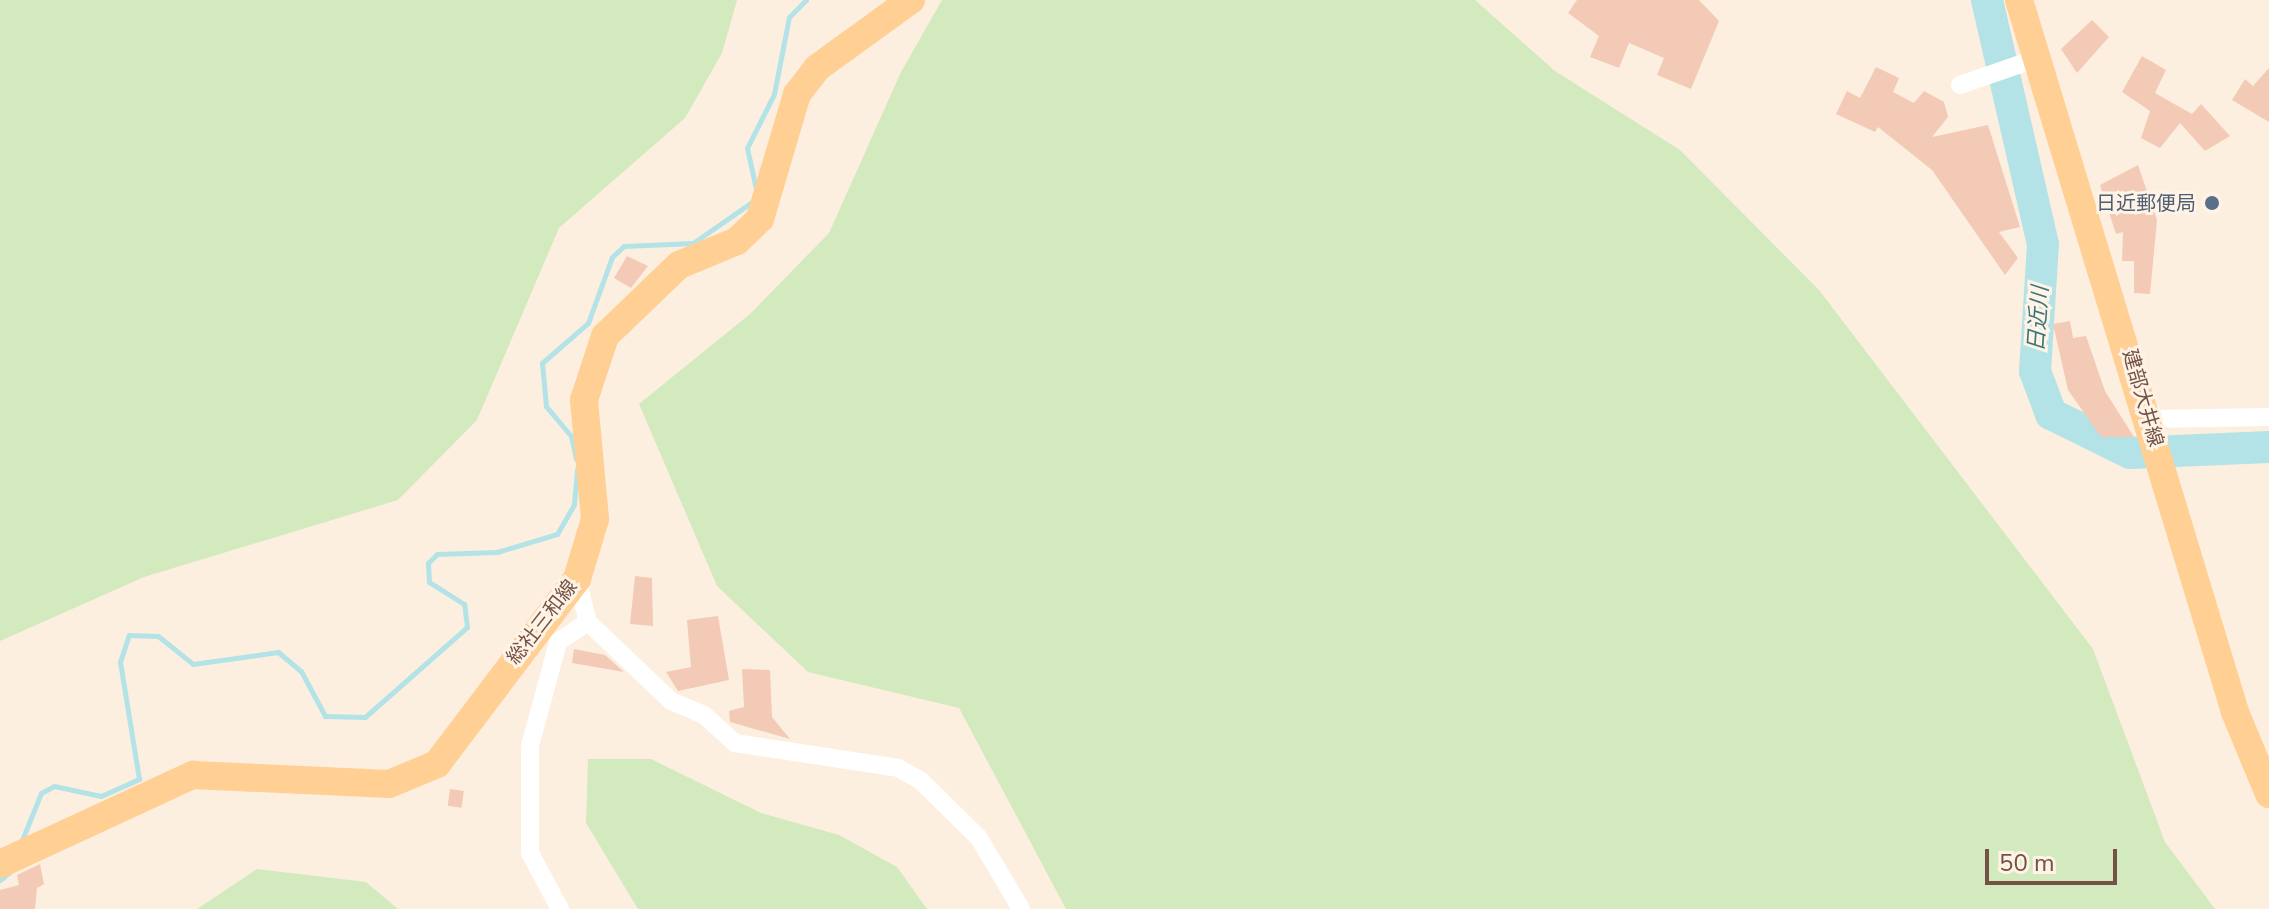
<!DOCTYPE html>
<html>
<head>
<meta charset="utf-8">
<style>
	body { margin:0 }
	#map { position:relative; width:2269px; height:909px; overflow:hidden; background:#fdefdf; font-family:"Nunito Sans","Noto Sans JP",sans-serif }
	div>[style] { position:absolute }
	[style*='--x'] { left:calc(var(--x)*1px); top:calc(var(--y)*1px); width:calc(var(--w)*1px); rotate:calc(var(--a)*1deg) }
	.green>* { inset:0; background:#d3eabe }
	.stream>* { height:5px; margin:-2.5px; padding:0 2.5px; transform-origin:2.5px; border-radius:2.5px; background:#b3e3e7 }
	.river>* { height:32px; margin:-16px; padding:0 16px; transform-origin:16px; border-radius:16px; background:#b3e3e7 }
	.building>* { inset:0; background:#f3cab6; transform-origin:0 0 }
	.minor>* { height:18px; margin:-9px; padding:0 9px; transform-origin:9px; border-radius:9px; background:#fff }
	.primary>* { height:28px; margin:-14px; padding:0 14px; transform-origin:14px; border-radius:14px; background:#ffcf94 }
	.dots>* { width:22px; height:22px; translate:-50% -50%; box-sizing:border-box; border:4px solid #fff3e6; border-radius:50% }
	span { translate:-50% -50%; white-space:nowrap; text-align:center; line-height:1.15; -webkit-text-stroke:6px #fff3e6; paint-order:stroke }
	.service-label { font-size:20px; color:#4e5e75 }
	.right { translate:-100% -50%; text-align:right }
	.street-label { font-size:20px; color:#745346 }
	.water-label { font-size:22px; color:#3a757b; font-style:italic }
	.scale { position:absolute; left:1985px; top:849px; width:132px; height:36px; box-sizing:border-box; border:4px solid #745346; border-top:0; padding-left:10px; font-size:24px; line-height:28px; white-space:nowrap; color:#745346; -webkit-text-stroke:6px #fff3e6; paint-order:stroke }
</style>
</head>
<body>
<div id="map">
	<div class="green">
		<i style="clip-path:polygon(0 0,737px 0,722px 53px,685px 118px,559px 228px,477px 420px,398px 500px,144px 577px,0 641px)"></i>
		<i style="clip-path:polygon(942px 0,1475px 0,1555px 71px,1680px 150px,1819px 290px,2093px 649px,2165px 842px,2215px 909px,1066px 909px,959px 708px,808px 672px,717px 586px,639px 404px,750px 314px,829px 233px,901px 72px)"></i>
		<i style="clip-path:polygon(588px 759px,651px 759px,761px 813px,839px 835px,897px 867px,927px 909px,638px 909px,586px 823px)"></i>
		<i style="clip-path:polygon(257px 869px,366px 882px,398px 909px,197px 909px)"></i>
	</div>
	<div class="stream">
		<i style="--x:756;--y:189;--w:42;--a:-102.4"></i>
		<i style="--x:747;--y:148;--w:60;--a:-63.4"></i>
		<i style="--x:774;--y:94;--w:78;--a:-79"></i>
		<i style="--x:789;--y:17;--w:24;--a:-45"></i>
		<i style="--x:576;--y:459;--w:24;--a:-102"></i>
		<i style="--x:571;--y:436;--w:39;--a:-130"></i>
		<i style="--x:546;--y:406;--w:43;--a:-95.3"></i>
		<i style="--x:542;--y:363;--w:61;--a:-41"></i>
		<i style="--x:588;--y:323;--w:70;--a:-70"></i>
		<i style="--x:612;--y:257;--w:16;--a:-43"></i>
		<i style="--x:624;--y:246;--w:69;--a:-2.5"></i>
		<i style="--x:693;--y:243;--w:72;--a:-34.8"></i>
		<i style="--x:20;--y:845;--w:56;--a:-68"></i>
		<i style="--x:41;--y:793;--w:15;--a:-28"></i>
		<i style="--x:54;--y:786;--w:48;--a:12"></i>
		<i style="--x:101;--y:796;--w:42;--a:-24.1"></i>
		<i style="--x:139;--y:779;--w:119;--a:-99.2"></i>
		<i style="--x:120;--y:662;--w:28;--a:-72"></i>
		<i style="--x:129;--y:635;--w:29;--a:2"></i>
		<i style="--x:158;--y:636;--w:45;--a:38.7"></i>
		<i style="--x:193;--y:664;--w:86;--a:-8"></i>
		<i style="--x:278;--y:652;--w:30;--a:40"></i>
		<i style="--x:301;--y:671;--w:51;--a:61.9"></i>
		<i style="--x:325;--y:716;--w:40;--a:1.4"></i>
		<i style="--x:365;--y:717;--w:136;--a:-41.4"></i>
		<i style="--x:467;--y:627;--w:23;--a:-97"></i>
		<i style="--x:464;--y:604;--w:41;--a:-147.8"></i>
		<i style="--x:429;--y:582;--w:19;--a:-93"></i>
		<i style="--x:428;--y:563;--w:13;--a:-45"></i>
		<i style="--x:437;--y:554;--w:60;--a:-1.9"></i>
		<i style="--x:497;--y:552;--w:63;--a:-16.7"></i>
		<i style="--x:557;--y:534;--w:34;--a:-60"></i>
		<i style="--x:574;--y:504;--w:35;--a:-85"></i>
		<i style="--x:0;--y:880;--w:17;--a:-40"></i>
	</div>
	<div class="river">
		<i style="--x:1987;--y:0;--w:250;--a:77.1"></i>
		<i style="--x:2043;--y:244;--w:127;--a:93.6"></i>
		<i style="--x:2035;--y:371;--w:46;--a:69.6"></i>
		<i style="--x:2051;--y:414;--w:88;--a:26.3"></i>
		<i style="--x:2130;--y:453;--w:139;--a:-2.5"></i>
	</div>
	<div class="building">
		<i style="clip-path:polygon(1577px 0,1699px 0,1719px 21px,1691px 89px,1657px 75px,1664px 58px,1629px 43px,1619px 68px,1590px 57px,1599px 36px,1568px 13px)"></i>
		<i style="clip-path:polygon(2092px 20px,2109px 37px,2077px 73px,2061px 49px)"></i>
		<i style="clip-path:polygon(2142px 56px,2166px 70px,2155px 93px,2192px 114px,2201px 104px,2230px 136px,2205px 151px,2180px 123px,2160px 148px,2141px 138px,2150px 111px,2122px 92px)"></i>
		<i style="clip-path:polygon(1876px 67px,1899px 78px,1893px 92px,1914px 103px,1924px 91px,1944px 102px,1948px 117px,1932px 137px,1988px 125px,2020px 227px,1999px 232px,2018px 258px,2005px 275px,1932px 170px,1878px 127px,1875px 132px,1836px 114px,1847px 91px,1860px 98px)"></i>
		<i style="clip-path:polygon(2269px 68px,2269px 122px,2232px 100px,2245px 79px,2253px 86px)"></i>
		<i style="clip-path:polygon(2138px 165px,2157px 220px,2150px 294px,2134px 293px,2134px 261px,2122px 261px,2123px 232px,2116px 234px,2100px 185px)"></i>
		<i style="clip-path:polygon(627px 256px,648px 266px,631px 288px,614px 278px)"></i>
		<i style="clip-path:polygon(2070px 321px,2073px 338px,2086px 336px,2105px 391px,2134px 437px,2101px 437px,2068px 390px,2053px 324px)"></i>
		<i style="clip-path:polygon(635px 576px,652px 578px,653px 626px,630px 624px)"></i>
		<i style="clip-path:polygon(718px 616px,729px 680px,678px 691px,666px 672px,691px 667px,687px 620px)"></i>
		<i style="clip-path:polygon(574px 649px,605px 655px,624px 672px,572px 663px)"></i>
		<i style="clip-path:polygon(742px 669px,770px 670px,772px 717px,790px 739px,730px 722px,729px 711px,744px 707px)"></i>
		<i style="left:450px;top:789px;width:14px;height:17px;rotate:8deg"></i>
		<i style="clip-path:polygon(40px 864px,44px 884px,37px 888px,35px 909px,0 909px,0 890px,19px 885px,17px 875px)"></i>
	</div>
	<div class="minor">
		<i style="--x:1960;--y:85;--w:83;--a:-19.1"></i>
		<i style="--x:2150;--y:419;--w:119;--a:-1"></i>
		<i style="--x:577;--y:579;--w:44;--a:75.7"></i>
		<i style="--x:588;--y:622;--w:115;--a:43.6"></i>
		<i style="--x:671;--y:701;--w:36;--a:23"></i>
		<i style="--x:704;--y:715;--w:42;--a:42.1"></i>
		<i style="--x:735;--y:743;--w:165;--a:8.7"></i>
		<i style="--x:898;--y:768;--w:26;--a:29"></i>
		<i style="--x:921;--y:781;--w:81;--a:44.5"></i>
		<i style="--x:979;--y:838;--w:82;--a:59.4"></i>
		<i style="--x:560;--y:909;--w:64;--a:-118.2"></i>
		<i style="--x:530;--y:853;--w:107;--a:-90"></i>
		<i style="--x:530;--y:746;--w:108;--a:-74.9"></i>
		<i style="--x:558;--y:642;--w:36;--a:-34"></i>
	</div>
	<div class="primary">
		<i style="--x:2019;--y:0;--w:744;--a:73.12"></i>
		<i style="--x:2235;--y:712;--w:89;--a:67.5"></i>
		<i style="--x:0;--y:864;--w:213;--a:-24.8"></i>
		<i style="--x:193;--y:775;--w:196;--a:2.6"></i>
		<i style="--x:389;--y:784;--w:52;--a:-22.6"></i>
		<i style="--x:437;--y:764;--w:232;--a:-52.9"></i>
		<i style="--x:577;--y:579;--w:63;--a:-73.3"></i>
		<i style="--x:595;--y:519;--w:120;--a:-95.3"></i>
		<i style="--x:584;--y:400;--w:67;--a:-71.8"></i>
		<i style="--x:605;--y:336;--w:103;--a:-43.8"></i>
		<i style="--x:679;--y:265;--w:63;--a:-22.5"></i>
		<i style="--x:737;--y:241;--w:32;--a:-44"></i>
		<i style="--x:760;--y:219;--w:130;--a:-73.5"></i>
		<i style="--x:797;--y:94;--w:33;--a:-52"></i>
		<i style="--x:817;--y:68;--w:116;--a:-35.9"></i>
	</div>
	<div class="dots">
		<i style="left:2212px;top:203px;background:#5c6f8a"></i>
	</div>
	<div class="service-label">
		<span class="right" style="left:2196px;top:203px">日近郵便局</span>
	</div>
	<div class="street-label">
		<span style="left:2143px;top:398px;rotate:74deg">建部大井線</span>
		<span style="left:542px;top:622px;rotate:-52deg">総社三和線</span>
	</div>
	<div class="water-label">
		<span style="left:2039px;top:319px;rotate:-86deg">日近川</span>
	</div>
	<div class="scale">50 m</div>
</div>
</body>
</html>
